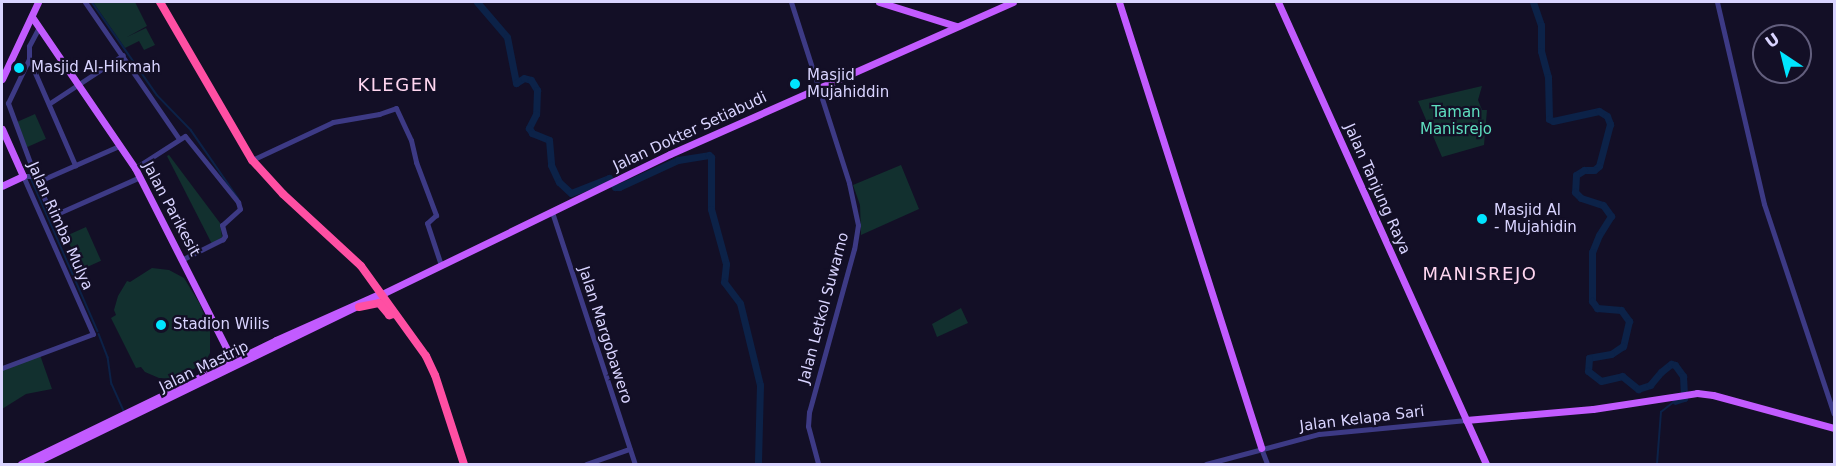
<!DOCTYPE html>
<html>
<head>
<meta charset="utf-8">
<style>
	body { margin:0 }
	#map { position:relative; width:1836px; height:466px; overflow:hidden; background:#130f26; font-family:"DejaVu Sans",sans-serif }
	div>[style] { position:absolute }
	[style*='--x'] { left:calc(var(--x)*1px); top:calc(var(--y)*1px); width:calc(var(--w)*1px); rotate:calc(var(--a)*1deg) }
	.green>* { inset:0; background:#12302f; transform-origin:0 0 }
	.stream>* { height:1.5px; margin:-0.75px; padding:0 0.75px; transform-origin:0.75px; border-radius:0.75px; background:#0c2248 }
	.river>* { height:7px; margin:-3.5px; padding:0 3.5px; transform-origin:3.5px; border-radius:3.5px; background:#0c2248 }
	.minor>* { height:5px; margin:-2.5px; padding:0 2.5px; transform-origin:2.5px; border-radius:2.5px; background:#3d3a85 }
	.major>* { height:7px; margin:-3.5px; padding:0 3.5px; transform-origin:3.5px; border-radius:3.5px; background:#c25bff }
	.highway>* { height:8px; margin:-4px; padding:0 4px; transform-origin:4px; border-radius:4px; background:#ff4fa3 }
	.dots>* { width:16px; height:16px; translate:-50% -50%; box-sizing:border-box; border:3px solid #130f26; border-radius:50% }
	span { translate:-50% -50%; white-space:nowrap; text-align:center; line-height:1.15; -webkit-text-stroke:4.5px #130f26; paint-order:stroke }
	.poi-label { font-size:15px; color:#d9d4ff }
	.left { translate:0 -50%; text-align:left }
	.park-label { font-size:15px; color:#5fe0c0 }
	.street-label { font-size:15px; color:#d9d4ff }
	.quarter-label { font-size:18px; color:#ffd6f0; letter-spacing:1.5px }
	.frame { position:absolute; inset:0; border:3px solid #d9d4ff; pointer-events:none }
	.north { position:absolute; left:1752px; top:24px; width:60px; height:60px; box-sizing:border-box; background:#130f26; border:2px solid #625e7d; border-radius:50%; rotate:325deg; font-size:16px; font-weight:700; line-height:24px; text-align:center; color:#d9d4ff }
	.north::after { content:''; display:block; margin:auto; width:21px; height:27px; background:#00e5ff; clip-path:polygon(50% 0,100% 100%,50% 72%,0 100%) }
</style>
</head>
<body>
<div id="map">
	<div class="green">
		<i style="clip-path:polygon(93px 2px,135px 2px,147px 26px,127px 37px,146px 28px,155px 45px,144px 50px,139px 41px,125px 48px)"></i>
		<i style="clip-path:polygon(1482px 86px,1478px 100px,1482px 110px,1487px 110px,1484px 145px,1442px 157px,1418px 101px)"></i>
		<i style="left:35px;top:114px;width:27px;height:21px;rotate:66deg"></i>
		<i style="clip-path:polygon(169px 155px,220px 223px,222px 237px,212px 244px,167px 156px)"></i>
		<i style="clip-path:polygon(901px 165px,919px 209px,861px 235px,860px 205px,853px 185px)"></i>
		<i style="left:86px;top:227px;width:37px;height:22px;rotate:66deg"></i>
		<i style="clip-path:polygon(152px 268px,169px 270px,184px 278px,200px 304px,210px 331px,210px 353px,205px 362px,200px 368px,197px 367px,176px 379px,159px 378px,145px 372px,141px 367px,136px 368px,111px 318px,116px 315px,114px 310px,118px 296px,127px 281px,130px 282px)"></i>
		<i style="clip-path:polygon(961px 308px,968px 323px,937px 337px,932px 324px)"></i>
		<i style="clip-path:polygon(40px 355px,52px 389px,26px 394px,2px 409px,2px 370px)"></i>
	</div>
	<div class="stream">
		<i style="--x:92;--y:2;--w:113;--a:55"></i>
		<i style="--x:157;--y:95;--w:49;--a:45.8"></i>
		<i style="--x:191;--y:130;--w:83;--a:55.3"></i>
		<i style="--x:31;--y:178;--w:167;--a:66.4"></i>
		<i style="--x:99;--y:334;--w:25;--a:69"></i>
		<i style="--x:108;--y:357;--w:27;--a:82"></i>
		<i style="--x:112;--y:384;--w:30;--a:66"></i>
		<i style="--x:1657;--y:464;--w:52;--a:-85.6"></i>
		<i style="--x:1661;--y:412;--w:18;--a:-38"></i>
	</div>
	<div class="river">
		<i style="--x:477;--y:2;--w:46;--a:49.4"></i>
		<i style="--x:507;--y:37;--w:47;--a:78.9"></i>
		<i style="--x:516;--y:83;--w:9;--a:-32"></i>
		<i style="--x:524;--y:78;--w:7;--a:16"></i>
		<i style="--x:531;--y:80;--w:12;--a:59"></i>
		<i style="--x:537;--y:90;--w:24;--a:92"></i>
		<i style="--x:536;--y:114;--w:16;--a:117"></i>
		<i style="--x:529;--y:128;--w:6;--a:59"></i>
		<i style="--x:532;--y:133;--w:18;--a:22"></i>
		<i style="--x:549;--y:140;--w:25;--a:85"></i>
		<i style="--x:551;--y:165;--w:19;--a:65"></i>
		<i style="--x:559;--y:182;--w:16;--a:43"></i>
		<i style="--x:571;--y:193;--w:41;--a:-21.5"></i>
		<i style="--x:609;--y:178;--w:11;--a:56"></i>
		<i style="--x:615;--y:187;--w:4;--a:0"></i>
		<i style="--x:619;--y:187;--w:65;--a:-24.6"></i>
		<i style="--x:678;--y:160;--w:31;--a:-9"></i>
		<i style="--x:709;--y:155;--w:3;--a:45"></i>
		<i style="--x:711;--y:157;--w:52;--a:90"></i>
		<i style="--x:711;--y:209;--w:57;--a:74.7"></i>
		<i style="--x:726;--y:264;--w:18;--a:96"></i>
		<i style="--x:724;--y:282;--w:26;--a:53"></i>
		<i style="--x:740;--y:303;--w:84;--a:76.3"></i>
		<i style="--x:760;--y:385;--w:79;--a:91.5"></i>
		<i style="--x:1533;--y:2;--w:24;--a:71"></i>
		<i style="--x:1541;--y:25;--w:26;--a:90"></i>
		<i style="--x:1541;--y:51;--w:27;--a:75"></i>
		<i style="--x:1548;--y:77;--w:42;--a:88.6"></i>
		<i style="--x:1549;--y:119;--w:4;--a:27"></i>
		<i style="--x:1553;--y:121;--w:47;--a:-12.3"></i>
		<i style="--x:1599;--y:111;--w:9;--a:32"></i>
		<i style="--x:1607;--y:116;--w:9;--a:69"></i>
		<i style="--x:1610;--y:124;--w:43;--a:104.7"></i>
		<i style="--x:1599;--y:166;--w:6;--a:141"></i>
		<i style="--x:1594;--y:170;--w:10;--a:180"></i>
		<i style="--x:1584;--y:170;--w:9;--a:148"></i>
		<i style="--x:1576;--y:175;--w:17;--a:93"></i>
		<i style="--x:1575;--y:192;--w:8;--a:45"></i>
		<i style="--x:1581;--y:198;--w:23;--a:18"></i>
		<i style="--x:1603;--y:205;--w:14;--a:54"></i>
		<i style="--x:1611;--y:216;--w:22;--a:122"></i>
		<i style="--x:1599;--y:235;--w:18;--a:112"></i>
		<i style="--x:1592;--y:252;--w:49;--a:90"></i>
		<i style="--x:1592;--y:301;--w:9;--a:54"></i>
		<i style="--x:1597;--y:308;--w:24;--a:5"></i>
		<i style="--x:1621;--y:310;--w:14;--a:54"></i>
		<i style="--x:1629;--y:321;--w:26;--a:103"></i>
		<i style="--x:1623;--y:346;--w:14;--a:146"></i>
		<i style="--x:1611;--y:354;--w:22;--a:170"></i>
		<i style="--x:1589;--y:358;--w:13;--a:94"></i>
		<i style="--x:1588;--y:371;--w:16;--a:38"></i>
		<i style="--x:1601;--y:381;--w:22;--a:-13"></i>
		<i style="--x:1622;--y:376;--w:21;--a:39"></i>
		<i style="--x:1638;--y:389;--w:13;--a:-18"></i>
		<i style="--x:1650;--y:385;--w:17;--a:-50"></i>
		<i style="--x:1661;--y:372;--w:13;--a:-39"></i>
		<i style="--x:1671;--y:364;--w:4;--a:14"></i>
		<i style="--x:1675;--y:365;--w:14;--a:54"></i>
		<i style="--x:1683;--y:376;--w:22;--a:87"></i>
		<i style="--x:1684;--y:398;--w:9;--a:162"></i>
	</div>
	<div class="minor">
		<i style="--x:85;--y:2;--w:166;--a:55.5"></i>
		<i style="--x:791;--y:2;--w:190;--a:72.2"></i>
		<i style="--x:849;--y:183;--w:43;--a:77.9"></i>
		<i style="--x:858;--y:225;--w:24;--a:99"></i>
		<i style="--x:854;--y:249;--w:169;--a:105.4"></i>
		<i style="--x:809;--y:412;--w:14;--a:94"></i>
		<i style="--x:808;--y:426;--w:39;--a:75"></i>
		<i style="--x:1717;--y:2;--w:207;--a:76.9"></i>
		<i style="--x:1764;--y:204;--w:221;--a:71.6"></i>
		<i style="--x:29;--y:59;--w:116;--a:66.5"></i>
		<i style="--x:50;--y:103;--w:87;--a:-33.3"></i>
		<i style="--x:252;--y:160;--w:89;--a:-25.1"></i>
		<i style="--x:333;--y:122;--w:47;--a:-9.9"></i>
		<i style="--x:379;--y:114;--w:18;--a:-19"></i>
		<i style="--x:396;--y:108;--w:35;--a:65"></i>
		<i style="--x:411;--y:140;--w:23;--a:77"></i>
		<i style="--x:416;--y:162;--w:57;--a:69.3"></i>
		<i style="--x:436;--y:215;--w:12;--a:138"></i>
		<i style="--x:427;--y:223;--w:44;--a:71.6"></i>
		<i style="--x:135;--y:168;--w:59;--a:-32.6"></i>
		<i style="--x:185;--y:136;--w:85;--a:51.2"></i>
		<i style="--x:238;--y:202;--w:7;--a:74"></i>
		<i style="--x:240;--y:209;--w:24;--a:138"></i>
		<i style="--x:222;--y:225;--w:11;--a:75"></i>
		<i style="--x:225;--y:236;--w:4;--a:124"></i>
		<i style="--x:223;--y:239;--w:45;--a:153.4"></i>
		<i style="--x:35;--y:176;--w:78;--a:-110.3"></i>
		<i style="--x:8;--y:103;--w:49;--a:-64.5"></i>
		<i style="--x:29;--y:59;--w:13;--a:-90"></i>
		<i style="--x:29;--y:46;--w:21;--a:-62"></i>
		<i style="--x:37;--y:182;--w:37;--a:66"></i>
		<i style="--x:52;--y:216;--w:96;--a:-23.9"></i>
		<i style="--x:552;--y:212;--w:265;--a:71.8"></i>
		<i style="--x:2;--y:368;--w:97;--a:-20.5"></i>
		<i style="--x:93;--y:334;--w:173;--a:-113.9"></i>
		<i style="--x:23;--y:176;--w:12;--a:0"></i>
		<i style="--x:35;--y:176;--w:6;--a:72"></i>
		<i style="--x:37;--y:182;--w:90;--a:-23.7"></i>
		<i style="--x:1261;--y:448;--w:17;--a:69"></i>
		<i style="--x:586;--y:464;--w:46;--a:-19.2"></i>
		<i style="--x:1206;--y:464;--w:117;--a:-14.9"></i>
		<i style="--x:1319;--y:434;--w:148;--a:-5.4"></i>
	</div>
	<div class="major">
		<i style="--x:879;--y:2;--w:81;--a:17.3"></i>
		<i style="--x:1119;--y:2;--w:468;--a:72.3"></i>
		<i style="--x:1278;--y:2;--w:507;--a:65.76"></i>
		<i style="--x:32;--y:17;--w:183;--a:55.7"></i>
		<i style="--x:135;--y:168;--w:216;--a:63.1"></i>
		<i style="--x:2;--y:79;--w:85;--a:-64.9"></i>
		<i style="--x:2;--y:129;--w:51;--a:65.9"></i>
		<i style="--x:23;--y:176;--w:23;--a:155"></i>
		<i style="--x:1466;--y:420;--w:127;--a:-5"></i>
		<i style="--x:1593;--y:409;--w:105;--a:-8.7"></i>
		<i style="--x:1697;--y:393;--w:16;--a:7"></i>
		<i style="--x:1713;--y:395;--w:125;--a:15.3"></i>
		<i style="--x:21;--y:464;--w:284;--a:-25.9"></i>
		<i style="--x:276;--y:340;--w:113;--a:-24.1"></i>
		<i style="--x:32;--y:464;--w:709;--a:-25.91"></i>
		<i style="--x:670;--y:154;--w:375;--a:-23.9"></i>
	</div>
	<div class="highway">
		<i style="--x:160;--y:2;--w:183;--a:59.8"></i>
		<i style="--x:252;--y:160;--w:46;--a:47.6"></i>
		<i style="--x:283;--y:194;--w:106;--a:42.7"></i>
		<i style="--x:361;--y:266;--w:111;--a:54.2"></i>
		<i style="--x:426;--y:356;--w:21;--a:65"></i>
		<i style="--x:435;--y:375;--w:94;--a:72"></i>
		<i style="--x:359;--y:307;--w:20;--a:-11"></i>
		<i style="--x:379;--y:303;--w:16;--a:50"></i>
		<i style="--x:389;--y:315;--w:5;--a:-11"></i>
	</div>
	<div class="dots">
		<i style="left:19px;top:68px;background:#00e5ff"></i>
		<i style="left:795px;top:84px;background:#00e5ff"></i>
		<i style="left:1482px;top:219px;background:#00e5ff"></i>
		<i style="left:161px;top:325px;background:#00e5ff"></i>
	</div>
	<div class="poi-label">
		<span class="left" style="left:31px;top:68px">Masjid Al-Hikmah</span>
		<span class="left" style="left:807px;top:84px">Masjid<br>Mujahiddin</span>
		<span class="left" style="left:1494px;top:219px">Masjid Al<br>- Mujahidin</span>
		<span class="left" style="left:173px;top:325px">Stadion Wilis</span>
	</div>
	<div class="park-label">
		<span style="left:1456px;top:121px">Taman<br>Manisrejo</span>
	</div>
	<div class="street-label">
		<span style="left:690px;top:132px;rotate:-25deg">Jalan Dokter Setiabudi</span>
		<span style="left:1377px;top:189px;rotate:66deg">Jalan Tanjung Raya</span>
		<span style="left:171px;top:209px;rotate:62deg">Jalan Parikesit</span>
		<span style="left:60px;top:226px;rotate:66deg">Jalan Rimba Mulya</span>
		<span style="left:824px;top:308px;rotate:-75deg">Jalan Letkol Suwarno</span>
		<span style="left:605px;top:335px;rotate:72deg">Jalan Margobawero</span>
		<span style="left:204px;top:367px;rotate:-26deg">Jalan Mastrip</span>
		<span style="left:1362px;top:419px;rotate:-7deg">Jalan Kelapa Sari</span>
	</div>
	<div class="quarter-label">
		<span style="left:398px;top:85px">KLEGEN</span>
		<span style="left:1480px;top:274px">MANISREJO</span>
	</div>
	<div class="frame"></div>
	<div class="north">U</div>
</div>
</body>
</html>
